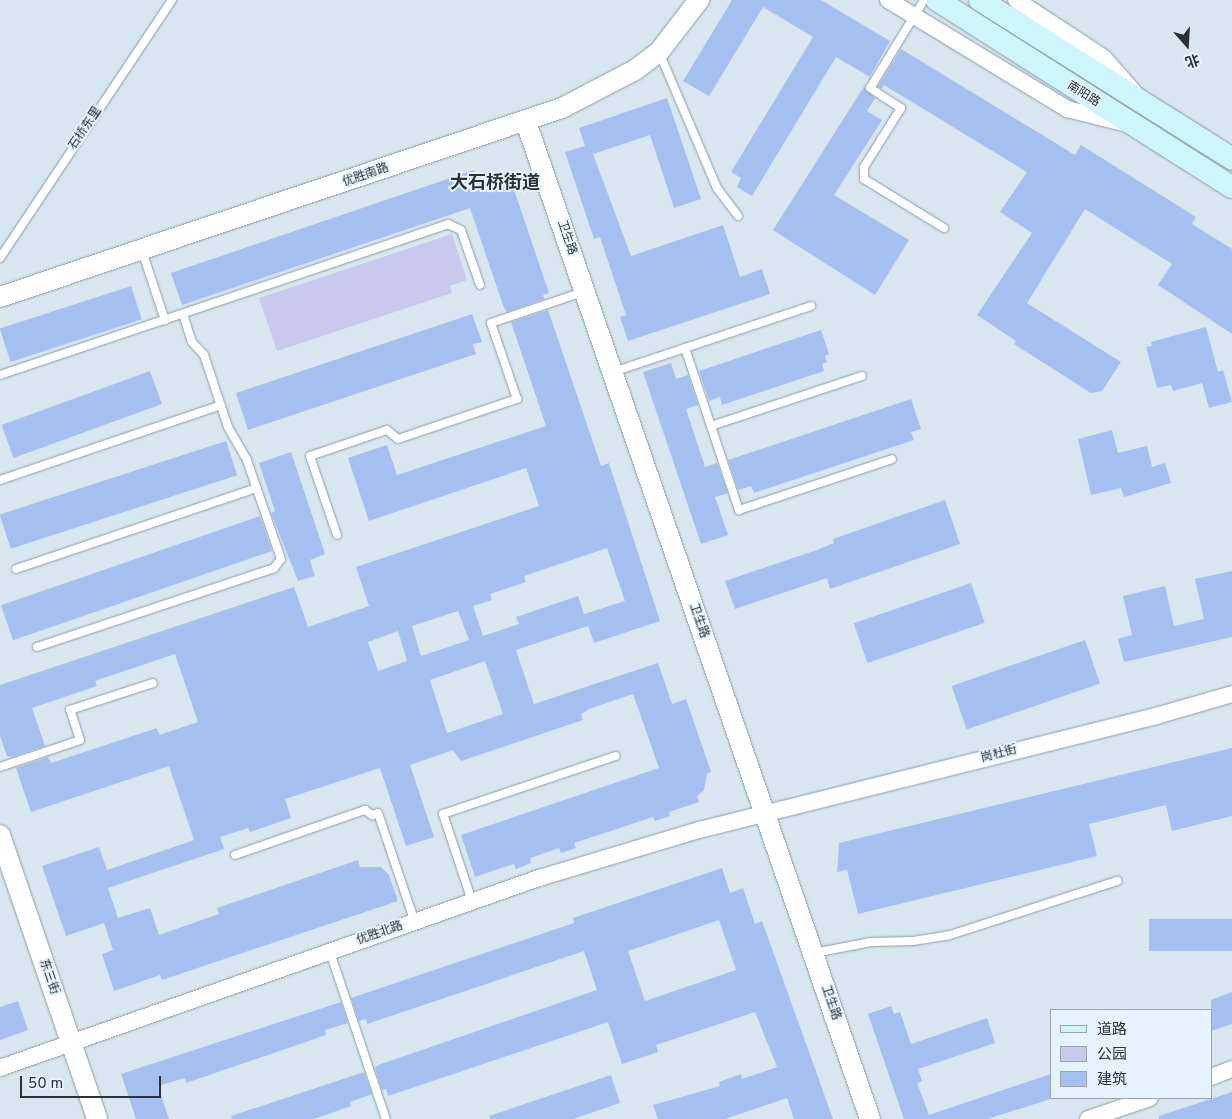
<!DOCTYPE html>
<html>
<head>
<meta charset="utf-8">
<style>
	body { margin:0 }
	#map { position:relative; width:1232px; height:1119px; overflow:hidden; background:#d7e6ef; font-family:Overpass,"Noto Sans SC",sans-serif }
	div>[style] { position:absolute }
	[style*='--x'] { left:calc(var(--x)*1px); top:calc(var(--y)*1px); width:calc(var(--w)*1px); rotate:calc(var(--a)*1deg) }
	.green>* { inset:0; background:#cac8ed }
	.building>* { inset:0; background:#a5c0f0; transform-origin:0 0 }
	.roads { filter:drop-shadow(0 0 1px #8e9ca4) drop-shadow(0 0 1px #8e9ca4) }
	.service>* { height:8px; margin:-4px; padding:0 4px; transform-origin:4px; border-radius:4px; background:#fff }
	.minor>* { height:16px; margin:-8px; padding:0 8px; transform-origin:8px; border-radius:8px; background:#fff }
	.tertiary>* { height:20px; margin:-10px; padding:0 10px; transform-origin:10px; border-radius:10px; background:#fff }
	.secondary>* { height:22px; margin:-11px; padding:0 11px; transform-origin:11px; border-radius:11px; background:#cef5fb }
	span { translate:-50% -50%; white-space:nowrap; text-align:center; line-height:1.15; -webkit-text-stroke:4px #e4f3fd; paint-order:stroke }
	.street-label { font-size:12px; color:#2b3135 }
	.district-label { font-size:18px; color:#2b3135; font-weight:700 }
	.legend { position:absolute; left:1050px; top:1009px; width:162px; height:90px; box-sizing:border-box; background:#e4f3fd; border:1px solid #9aa5ad; margin:0; padding:6px 9px; list-style:none; font-size:15px; color:#2b3135 }
	.legend li { display:flex; align-items:center; gap:10px; height:25px }
	.legend b { width:25px; border:1px solid #9aa5ad }
	.north { position:absolute; left:1162px; top:20px; width:50px; height:50px; -webkit-text-stroke:4px #e4f3fd; paint-order:stroke; rotate:161deg; font-size:14px; font-weight:700; line-height:20px; text-align:center; color:#2b3135 }
	.north::after { content:''; display:block; margin:auto; width:18px; height:22px; background:#2b3135; clip-path:polygon(50% 0,100% 100%,50% 72%,0 100%) }
	.scale { position:absolute; left:20px; top:1076px; width:141px; height:22px; box-sizing:border-box; border:2px solid #2b3135; border-top:0; padding-left:6px; font-size:15px; line-height:18px; white-space:nowrap; color:#2b3135; -webkit-text-stroke:4px #e4f3fd; paint-order:stroke }
</style>
</head>
<body>
<div id="map">
	<div class="green">
		<i style="clip-path:polygon(452px 234px,467px 280px,450px 286px,452px 293px,277px 351px,259px 298px)"></i>
	</div>
	<div class="building">
		<i style="clip-path:polygon(732px 0,821px 0,890px 41px,864px 87px,875px 98px,867px 111px,882px 120px,834px 195px,909px 240px,875px 295px,773px 230px,870px 77px,836px 57px,752px 196px,737px 187px,741px 178px,731px 172px,813px 37px,763px 7px,709px 96px,683px 81px)"></i>
		<i style="clip-path:polygon(901px 49px,1075px 155px,1081px 145px,1196px 217px,1192px 224px,1232px 249px,1232px 334px,1158px 285px,1172px 264px,1085px 209px,1027px 303px,1121px 362px,1102px 391px,1091px 393px,1014px 344px,1016px 341px,977px 315px,1032px 233px,1000px 212px,1027px 172px,884px 85px,881px 89px,878px 86px)"></i>
		<i style="clip-path:polygon(667px 98px,701px 199px,674px 208px,650px 135px,593px 154px,631px 256px,723px 225px,740px 277px,762px 269px,770px 294px,628px 341px,620px 317px,626px 315px,600px 237px,594px 239px,565px 152px,585px 146px,579px 128px)"></i>
		<i style="clip-path:polygon(474px 170px,478px 182px,508px 172px,549px 293px,543px 295px,544px 299px,507px 312px,504px 308px,470px 208px,182px 305px,171px 273px)"></i>
		<i style="left:131px;top:286px;width:35px;height:138px;rotate:72deg"></i>
		<i style="clip-path:polygon(evenodd,548px 310px,601px 466px,609px 463px,660px 621px,594px 643px,584px 614px,588px 626px,516px 650px,534px 704px,658px 663px,672px 704px,686px 699px,711px 772px,707px 773px,704px 790px,697px 796px,699px 802px,669px 812px,670px 816px,655px 821px,653px 817px,574px 843px,576px 848px,561px 853px,559px 848px,530px 858px,531px 863px,516px 869px,514px 864px,475px 877px,461px 835px,659px 768px,633px 694px,589px 709px,581px 714px,583px 720px,461px 761px,453px 750px,410px 765px,434px 837px,406px 846px,380px 768px,285px 799px,291px 818px,250px 832px,248px 828px,220px 837px,224px 849px,108px 888px,118px 918px,150px 908px,159px 935px,219px 914px,217px 908px,358px 860px,360px 867px,381px 867px,389px 875px,398px 901px,162px 980px,160px 975px,114px 991px,102px 954px,113px 950px,104px 923px,66px 936px,42px 866px,99px 847px,107px 870px,194px 840px,169px 766px,31px 812px,16px 768px,48px 757px,51px 763px,157px 728px,159px 735px,198px 722px,175px 654px,95px 681px,97px 686px,32px 708px,45px 746px,12px 757px,7px 756px,0 736px,0 685px,294px 587px,308px 627px,369px 606px,356px 567px,539px 506px,526px 468px,369px 521px,348px 458px,387px 445px,397px 475px,546px 426px,511px 322px,548px 310px,607px 548px,625px 601px,584px 614px,578px 596px,516px 617px,519px 624px,483px 636px,473px 606px,492px 600px,490px 594px,526px 582px,524px 576px,607px 548px,548px 310px,458px 611px,469px 640px,421px 656px,412px 626px,458px 611px,548px 310px,398px 631px,407px 661px,378px 671px,368px 642px,398px 631px,548px 310px,485px 661px,503px 714px,447px 733px,430px 680px,485px 661px)"></i>
		<i style="clip-path:polygon(472px 314px,482px 342px,473px 344px,476px 354px,248px 430px,236px 393px)"></i>
		<i style="clip-path:polygon(1206px 327px,1218px 372px,1223px 370px,1232px 402px,1209px 408px,1202px 383px,1173px 391px,1171px 385px,1157px 388px,1146px 347px,1152px 346px,1151px 342px)"></i>
		<i style="clip-path:polygon(821px 330px,829px 354px,825px 356px,827px 362px,822px 364px,824px 371px,722px 405px,720px 397px,709px 401px,699px 371px)"></i>
		<i style="clip-path:polygon(671px 363px,676px 379px,688px 375px,698px 405px,686px 409px,705px 467px,717px 463px,728px 493px,715px 497px,728px 535px,701px 544px,643px 372px)"></i>
		<i style="left:150px;top:371px;width:35px;height:158px;rotate:70deg"></i>
		<i style="clip-path:polygon(911px 399px,921px 429px,911px 432px,914px 440px,754px 493px,751px 486px,738px 490px,728px 460px)"></i>
		<i style="clip-path:polygon(1112px 430px,1118px 453px,1147px 446px,1152px 467px,1165px 463px,1171px 483px,1124px 497px,1121px 488px,1091px 495px,1078px 439px)"></i>
		<i style="left:226px;top:441px;width:36px;height:238px;rotate:72deg"></i>
		<i style="clip-path:polygon(291px 452px,325px 554px,310px 560px,315px 576px,298px 581px,271px 513px,275px 511px,259px 463px)"></i>
		<i style="clip-path:polygon(945px 500px,960px 544px,830px 589px,827px 578px,735px 609px,725px 581px,817px 550px,834px 543px,833px 539px)"></i>
		<i style="left:260px;top:516px;width:37px;height:274px;rotate:71deg"></i>
		<i style="clip-path:polygon(1232px 571px,1232px 637px,1124px 662px,1118px 639px,1132px 635px,1123px 596px,1165px 586px,1174px 626px,1204px 619px,1195px 579px)"></i>
		<i style="left:971px;top:583px;width:42px;height:124px;rotate:71deg"></i>
		<i style="left:1085px;top:640px;width:46px;height:141px;rotate:71deg"></i>
		<i style="clip-path:polygon(1232px 748px,1232px 816px,1172px 831px,1166px 805px,1089px 824px,1097px 856px,858px 914px,847px 870px,837px 872px,839px 843px)"></i>
		<i style="clip-path:polygon(evenodd,722px 868px,730px 893px,743px 888px,755px 924px,762px 921px,833px 1119px,794px 1119px,787px 1098px,725px 1119px,658px 1119px,653px 1105px,720px 1086px,719px 1082px,741px 1074px,742px 1079px,777px 1067px,755px 1012px,656px 1045px,658px 1052px,622px 1064px,608px 1022px,388px 1096px,386px 1089px,382px 1090px,375px 1068px,378px 1065px,597px 990px,584px 951px,367px 1024px,366px 1019px,359px 1021px,351px 998px,574px 923px,573px 918px,722px 868px,719px 920px,736px 970px,645px 1001px,628px 951px,719px 920px)"></i>
		<i style="left:1232px;top:919px;width:32px;height:83px;rotate:90deg"></i>
		<i style="clip-path:polygon(1232px 992px,1232px 1024px,1211px 1031px,1211px 1000px)"></i>
		<i style="clip-path:polygon(18px 1001px,28px 1030px,0 1040px,0 1007px)"></i>
		<i style="clip-path:polygon(341px 1002px,348px 1023px,325px 1030px,326px 1035px,250px 1061px,186px 1083px,185px 1078px,158px 1086px,169px 1119px,136px 1119px,121px 1074px)"></i>
		<i style="clip-path:polygon(891px 1006px,894px 1014px,900px 1012px,911px 1044px,987px 1018px,995px 1043px,918px 1069px,922px 1081px,917px 1083px,929px 1115px,1051px 1074px,1051px 1099px,987px 1119px,904px 1119px,868px 1014px)"></i>
		<i style="clip-path:polygon(364px 1072px,372px 1094px,350px 1102px,351px 1106px,314px 1119px,232px 1119px,231px 1116px)"></i>
		<i style="clip-path:polygon(611px 1075px,620px 1103px,573px 1119px,490px 1119px,489px 1116px)"></i>
		<i style="clip-path:polygon(1232px 1092px,1232px 1119px,1159px 1119px,1159px 1116px)"></i>
	</div>
	<div class="roads">
		<div class="service">
			<i style="--x:924;--y:0;--w:103;--a:121.5"></i>
			<i style="--x:870;--y:88;--w:37;--a:33"></i>
			<i style="--x:901;--y:108;--w:70;--a:122.1"></i>
			<i style="--x:864;--y:167;--w:12;--a:90"></i>
			<i style="--x:864;--y:179;--w:94;--a:31.5"></i>
			<i style="--x:659;--y:52;--w:148;--a:66.9"></i>
			<i style="--x:717;--y:188;--w:35;--a:53"></i>
			<i style="--x:142;--y:251;--w:73;--a:71.6"></i>
			<i style="--x:0;--y:258;--w:310;--a:-56.3"></i>
			<i style="--x:685;--y:348;--w:133;--a:-18.4"></i>
			<i style="--x:613;--y:372;--w:76;--a:-18.4"></i>
			<i style="--x:685;--y:348;--w:171;--a:71.6"></i>
			<i style="--x:739;--y:510;--w:161;--a:-18.4"></i>
			<i style="--x:0;--y:375;--w:473;--a:-18.6"></i>
			<i style="--x:448;--y:224;--w:14;--a:25"></i>
			<i style="--x:461;--y:230;--w:58;--a:70.9"></i>
			<i style="--x:711;--y:426;--w:159;--a:-18.3"></i>
			<i style="--x:0;--y:480;--w:233;--a:-18.7"></i>
			<i style="--x:337;--y:535;--w:83;--a:-108.9"></i>
			<i style="--x:310;--y:456;--w:81;--a:-18.7"></i>
			<i style="--x:387;--y:430;--w:14;--a:39"></i>
			<i style="--x:398;--y:439;--w:126;--a:-18.6"></i>
			<i style="--x:517;--y:399;--w:80;--a:-108.9"></i>
			<i style="--x:491;--y:323;--w:97;--a:-18.6"></i>
			<i style="--x:16;--y:569;--w:254;--a:-18.6"></i>
			<i style="--x:37;--y:647;--w:250;--a:-18.4"></i>
			<i style="--x:274;--y:568;--w:11;--a:-52"></i>
			<i style="--x:281;--y:559;--w:105;--a:-109"></i>
			<i style="--x:247;--y:460;--w:38;--a:-120"></i>
			<i style="--x:228;--y:427;--w:76;--a:-108.4"></i>
			<i style="--x:204;--y:355;--w:18;--a:-133"></i>
			<i style="--x:192;--y:342;--w:29;--a:-108"></i>
			<i style="--x:0;--y:767;--w:84;--a:-18.6"></i>
			<i style="--x:80;--y:740;--w:32;--a:-108"></i>
			<i style="--x:70;--y:710;--w:87;--a:-18"></i>
			<i style="--x:235;--y:855;--w:138;--a:-19.1"></i>
			<i style="--x:365;--y:810;--w:9;--a:36"></i>
			<i style="--x:372;--y:815;--w:6;--a:-18"></i>
			<i style="--x:378;--y:813;--w:115;--a:71.3"></i>
			<i style="--x:472;--y:901;--w:92;--a:-108.4"></i>
			<i style="--x:443;--y:814;--w:182;--a:-18.6"></i>
			<i style="--x:330;--y:952;--w:176;--a:71.5"></i>
			<i style="--x:814;--y:953;--w:58;--a:-10.9"></i>
			<i style="--x:871;--y:942;--w:42;--a:-1.4"></i>
			<i style="--x:913;--y:941;--w:37;--a:-9"></i>
			<i style="--x:950;--y:935;--w:176;--a:-17.9"></i>
		</div>
		<div class="minor">
			<i style="--x:888;--y:0;--w:210;--a:31.3"></i>
			<i style="--x:1067;--y:109;--w:58;--a:14"></i>
			<i style="--x:1016;--y:0;--w:105;--a:33.4"></i>
			<i style="--x:1104;--y:58;--w:44;--a:48.7"></i>
			<i style="--x:0;--y:1068;--w:572;--a:-19.42"></i>
			<i style="--x:539;--y:878;--w:167;--a:-16.7"></i>
			<i style="--x:699;--y:830;--w:471;--a:-14"></i>
			<i style="--x:1156;--y:716;--w:79;--a:-16.1"></i>
			<i style="--x:1211;--y:1077;--w:22;--a:-21"></i>
			<i style="--x:1088;--y:1119;--w:65;--a:-18.7"></i>
		</div>
		<div class="tertiary">
			<i style="--x:526;--y:122;--w:1055;--a:70.96"></i>
			<i style="--x:0;--y:297;--w:593;--a:-18.59"></i>
			<i style="--x:562;--y:108;--w:82;--a:-27.5"></i>
			<i style="--x:635;--y:70;--w:30;--a:-37"></i>
			<i style="--x:659;--y:52;--w:66;--a:-52.4"></i>
			<i style="--x:0;--y:835;--w:300;--a:71.1"></i>
		</div>
		<div class="secondary">
			<i style="--x:937;--y:0;--w:349;--a:32.4"></i>
			<i style="--x:980;--y:0;--w:298;--a:32.2"></i>
		</div>
	</div>
	<div class="street-label">
		<span style="left:1083px;top:95px;rotate:32deg">南阳路</span>
		<span style="left:86px;top:129px;rotate:-56deg">石桥东里</span>
		<span style="left:366px;top:176px;rotate:-19deg">优胜南路</span>
		<span style="left:566px;top:238px;rotate:71deg">卫生路</span>
		<span style="left:698px;top:621px;rotate:71deg">卫生路</span>
		<span style="left:999px;top:755px;rotate:-14deg">岗杜街</span>
		<span style="left:380px;top:934px;rotate:-19deg">优胜北路</span>
		<span style="left:48px;top:977px;rotate:71deg">东三街</span>
		<span style="left:830px;top:1003px;rotate:71deg">卫生路</span>
	</div>
	<div class="district-label">
		<span style="left:495px;top:184px">大石桥街道</span>
	</div>
	<ul class="legend">
	<li><b style="height:6px;background:#cef5fb"></b>道路</li>
	<li><b style="height:14px;background:#cac8ed"></b>公园</li>
	<li><b style="height:14px;background:#a5c0f0"></b>建筑</li>
	</ul>
	<div class="north">北</div>
	<div class="scale">50 m</div>
</div>
</body>
</html>
